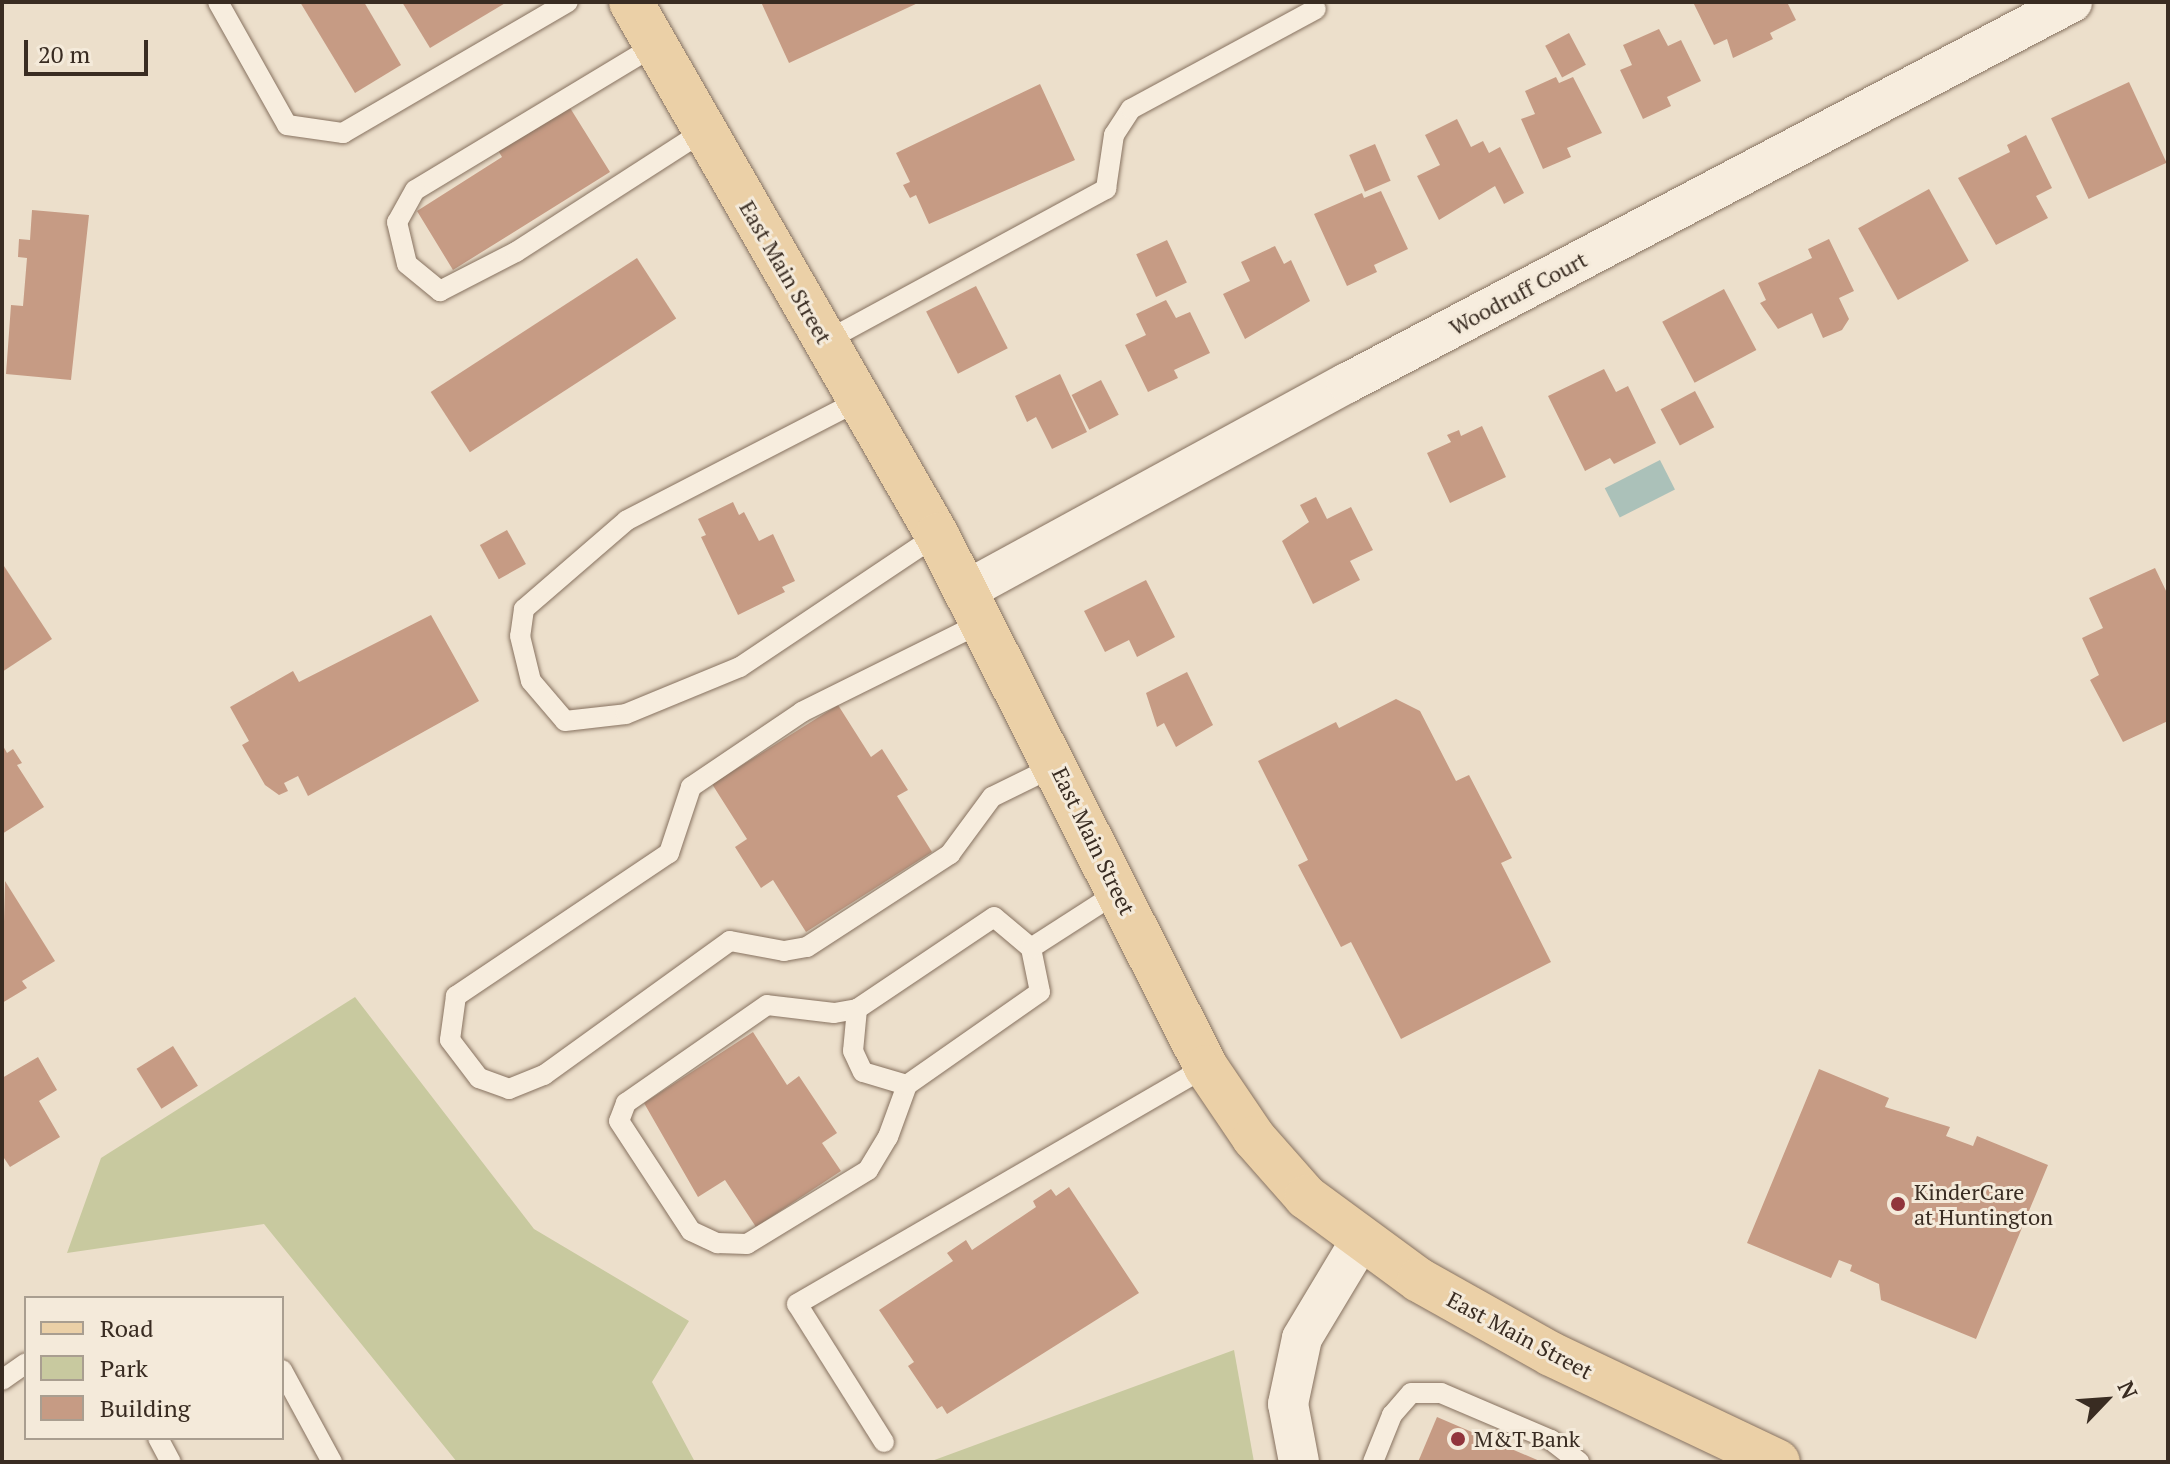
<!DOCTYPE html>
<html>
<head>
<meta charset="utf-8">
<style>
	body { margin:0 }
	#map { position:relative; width:2170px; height:1464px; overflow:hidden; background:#ecdfcb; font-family:"PT Serif",serif }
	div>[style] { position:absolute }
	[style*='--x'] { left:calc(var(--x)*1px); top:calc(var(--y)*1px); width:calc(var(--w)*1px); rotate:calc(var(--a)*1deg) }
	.green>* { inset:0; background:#c8c99f }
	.water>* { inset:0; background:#abc1b9; transform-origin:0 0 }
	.building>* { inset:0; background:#c69b84; transform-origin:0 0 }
	.roads { filter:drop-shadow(0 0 2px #877260) drop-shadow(0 0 2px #877260) }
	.lane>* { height:20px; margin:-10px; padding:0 10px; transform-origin:10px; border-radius:10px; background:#f7edde }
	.street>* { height:40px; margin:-20px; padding:0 20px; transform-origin:20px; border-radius:20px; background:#f7edde }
	.primary>* { height:44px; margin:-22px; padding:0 22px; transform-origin:22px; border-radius:22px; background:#ebd0a7 }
	.dots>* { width:22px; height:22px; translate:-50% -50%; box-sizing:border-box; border:4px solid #f4eada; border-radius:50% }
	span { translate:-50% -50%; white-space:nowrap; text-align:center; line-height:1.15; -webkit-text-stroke:6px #f4eada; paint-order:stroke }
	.street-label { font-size:22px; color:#392c22 }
	.poi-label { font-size:22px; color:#392c22 }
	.left { translate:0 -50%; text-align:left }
	.frame { position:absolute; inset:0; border:4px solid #392c22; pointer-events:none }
	.legend { position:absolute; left:24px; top:1296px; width:260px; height:144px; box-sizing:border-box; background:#f4eada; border:2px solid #a99e90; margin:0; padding:10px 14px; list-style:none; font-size:24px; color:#392c22 }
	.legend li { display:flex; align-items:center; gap:16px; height:40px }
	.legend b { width:40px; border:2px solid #a99e90 }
	.north { position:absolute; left:2066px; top:1360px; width:80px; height:80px; -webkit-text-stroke:6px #f4eada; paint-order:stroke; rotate:65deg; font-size:22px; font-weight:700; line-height:32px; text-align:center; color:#392c22 }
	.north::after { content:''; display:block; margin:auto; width:28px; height:36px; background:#392c22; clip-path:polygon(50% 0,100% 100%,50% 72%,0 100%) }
	.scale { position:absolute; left:24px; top:40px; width:124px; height:36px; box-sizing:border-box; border:4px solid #392c22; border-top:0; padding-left:10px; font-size:24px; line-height:28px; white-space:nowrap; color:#392c22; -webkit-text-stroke:6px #f4eada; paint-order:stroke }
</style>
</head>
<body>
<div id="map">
	<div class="green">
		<i style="clip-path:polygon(355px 997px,534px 1229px,689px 1321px,652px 1382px,695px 1462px,457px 1462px,264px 1224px,67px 1253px,101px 1158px)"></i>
		<i style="clip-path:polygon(1234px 1350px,1254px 1462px,929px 1462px)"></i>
	</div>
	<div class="water">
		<i style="left:1660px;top:460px;width:33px;height:62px;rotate:63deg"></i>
	</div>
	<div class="building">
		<i style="clip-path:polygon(300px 2px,364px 2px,401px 65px,355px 93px)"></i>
		<i style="clip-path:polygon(402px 2px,507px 2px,430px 48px)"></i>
		<i style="clip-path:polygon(761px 2px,920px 2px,789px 63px)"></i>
		<i style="clip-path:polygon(1693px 2px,1787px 2px,1796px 20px,1770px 33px,1773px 39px,1733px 58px,1727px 39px,1714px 45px)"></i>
		<i style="clip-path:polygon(1659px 29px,1668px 46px,1681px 40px,1701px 81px,1667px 97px,1671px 106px,1643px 119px,1620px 70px,1632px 65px,1623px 45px)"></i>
		<i style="left:1569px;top:33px;width:36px;height:27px;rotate:62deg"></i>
		<i style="clip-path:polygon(1556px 77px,1559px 83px,1573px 77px,1602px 133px,1567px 148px,1571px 157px,1543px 169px,1521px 119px,1535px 114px,1525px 91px)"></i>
		<i style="left:2129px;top:82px;width:89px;height:86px;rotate:65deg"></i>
		<i style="clip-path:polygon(1040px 84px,1075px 160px,929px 224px,916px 195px,910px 198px,903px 185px,910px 182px,896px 153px)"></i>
		<i style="clip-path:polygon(567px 103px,610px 172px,453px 270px,417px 211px,502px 157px,496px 147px)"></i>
		<i style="clip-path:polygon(1457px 119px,1471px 147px,1483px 141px,1489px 153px,1500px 147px,1524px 193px,1504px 204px,1495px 186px,1439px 220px,1417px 176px,1440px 165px,1425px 135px)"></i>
		<i style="clip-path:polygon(2026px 135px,2052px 188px,2036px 196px,2048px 218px,1996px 245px,1958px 178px,2010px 152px,2007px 145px)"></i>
		<i style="left:1375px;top:144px;width:40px;height:28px;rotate:67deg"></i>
		<i style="left:1929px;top:189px;width:82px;height:81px;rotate:61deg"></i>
		<i style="clip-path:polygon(1381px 191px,1408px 249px,1374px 265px,1377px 272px,1347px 286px,1314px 214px,1362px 193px,1364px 198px)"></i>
		<i style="clip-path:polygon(32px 210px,89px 215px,71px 380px,6px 374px,11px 305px,23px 306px,27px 258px,18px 257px,19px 239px,30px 240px)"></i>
		<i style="clip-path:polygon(1829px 239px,1854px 291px,1839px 298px,1849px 319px,1842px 330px,1823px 338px,1812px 313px,1778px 329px,1760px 303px,1766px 300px,1758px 283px,1812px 258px,1808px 249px)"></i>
		<i style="left:1167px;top:240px;width:47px;height:34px;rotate:65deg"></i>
		<i style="clip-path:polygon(1275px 246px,1284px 264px,1291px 260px,1310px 301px,1245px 339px,1223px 294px,1250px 281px,1241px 262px)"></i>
		<i style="left:637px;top:258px;width:72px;height:246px;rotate:57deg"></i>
		<i style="left:976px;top:286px;width:70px;height:56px;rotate:63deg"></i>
		<i style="left:1724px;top:289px;width:69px;height:70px;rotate:62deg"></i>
		<i style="clip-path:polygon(1166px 300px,1176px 318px,1190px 312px,1210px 353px,1174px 370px,1178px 378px,1148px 392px,1125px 345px,1146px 335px,1136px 314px)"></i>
		<i style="clip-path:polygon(1604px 369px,1616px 392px,1628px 386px,1656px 443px,1614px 464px,1610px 458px,1585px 471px,1548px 396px)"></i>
		<i style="clip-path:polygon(1060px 374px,1087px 432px,1052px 449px,1036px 417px,1027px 422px,1015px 396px)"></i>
		<i style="left:1101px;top:380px;width:39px;height:33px;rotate:63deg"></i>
		<i style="left:1695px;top:391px;width:41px;height:39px;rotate:62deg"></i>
		<i style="clip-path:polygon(1482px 426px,1506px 477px,1450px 503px,1427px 453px,1451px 442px,1447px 435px,1459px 430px,1461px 436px)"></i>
		<i style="clip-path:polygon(1316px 497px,1327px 519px,1351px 507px,1373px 550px,1350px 561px,1360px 580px,1313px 604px,1282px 541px,1309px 522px,1300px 505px)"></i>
		<i style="clip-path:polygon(733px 502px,739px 515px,744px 512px,759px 541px,773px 534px,795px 581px,782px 587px,785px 592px,738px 615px,701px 537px,706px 535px,698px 519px)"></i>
		<i style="left:507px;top:530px;width:39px;height:31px;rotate:61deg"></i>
		<i style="clip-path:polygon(2px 563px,52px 639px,2px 672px)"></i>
		<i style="clip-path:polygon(2155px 568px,2168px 595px,2168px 721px,2123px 742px,2090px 680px,2099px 675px,2082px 638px,2103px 628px,2089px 598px)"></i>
		<i style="clip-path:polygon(1146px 580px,1175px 637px,1137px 657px,1129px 640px,1105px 652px,1084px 611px)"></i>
		<i style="clip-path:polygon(431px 615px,479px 701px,308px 796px,298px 776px,284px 783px,288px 791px,279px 795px,265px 785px,242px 745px,249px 741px,230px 707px,293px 671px,299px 682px)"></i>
		<i style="clip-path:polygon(1187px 672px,1213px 725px,1176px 747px,1164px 723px,1157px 727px,1146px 693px)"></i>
		<i style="clip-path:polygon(1396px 699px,1420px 711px,1456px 781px,1469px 775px,1512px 858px,1501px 863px,1551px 962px,1401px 1039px,1351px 942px,1341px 947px,1298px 865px,1308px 860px,1258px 761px,1336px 722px,1339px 728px)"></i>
		<i style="clip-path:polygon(838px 705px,871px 757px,882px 749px,908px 790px,897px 796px,932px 852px,806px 932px,773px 880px,761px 888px,735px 847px,747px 839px,712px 784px)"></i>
		<i style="clip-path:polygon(2px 744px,7px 753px,13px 749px,22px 763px,17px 765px,44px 807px,2px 834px)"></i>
		<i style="clip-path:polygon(5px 881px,55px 961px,22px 981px,27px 988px,2px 1003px)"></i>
		<i style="clip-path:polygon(753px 1032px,787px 1085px,799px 1076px,837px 1133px,822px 1143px,841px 1171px,756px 1227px,725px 1180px,698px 1197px,644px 1103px)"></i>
		<i style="left:173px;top:1046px;width:47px;height:43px;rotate:58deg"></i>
		<i style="clip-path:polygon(38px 1057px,57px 1090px,39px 1101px,60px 1137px,10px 1167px,2px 1155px,2px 1078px)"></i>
		<i style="clip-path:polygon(1819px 1069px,1889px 1098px,1885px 1107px,1950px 1127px,1946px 1136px,1973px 1146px,1977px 1136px,2048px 1165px,1976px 1339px,1881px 1300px,1879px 1284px,1850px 1271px,1852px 1265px,1839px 1260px,1831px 1278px,1747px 1243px)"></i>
		<i style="clip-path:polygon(1069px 1187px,1139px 1293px,947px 1414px,942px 1406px,937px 1409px,908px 1366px,914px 1362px,879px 1310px,953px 1261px,947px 1253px,966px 1240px,972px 1250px,1036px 1207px,1033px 1201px,1051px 1189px,1056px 1196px)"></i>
		<i style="clip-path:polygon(1437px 1417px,1542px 1462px,1418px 1462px)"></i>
	</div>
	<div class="roads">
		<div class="lane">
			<i style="--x:218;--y:2;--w:141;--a:60.7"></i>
			<i style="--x:287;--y:125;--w:57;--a:8.1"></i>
			<i style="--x:343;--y:133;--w:260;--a:-30.2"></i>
			<i style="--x:654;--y:46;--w:279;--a:148.9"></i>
			<i style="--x:415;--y:190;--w:37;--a:119"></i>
			<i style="--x:397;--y:222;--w:43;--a:76.6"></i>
			<i style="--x:407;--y:264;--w:43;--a:39.3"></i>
			<i style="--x:440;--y:291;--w:85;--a:-27.2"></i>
			<i style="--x:516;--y:252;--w:224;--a:-32.8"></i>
			<i style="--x:826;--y:341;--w:319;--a:-28.5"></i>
			<i style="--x:1106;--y:189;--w:55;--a:-81.6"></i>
			<i style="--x:1114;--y:135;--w:31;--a:-57"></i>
			<i style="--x:1131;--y:109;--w:210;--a:-28.4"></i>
			<i style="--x:860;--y:400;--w:263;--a:152.7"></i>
			<i style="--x:626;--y:521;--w:135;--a:139.2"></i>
			<i style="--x:524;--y:609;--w:27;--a:98"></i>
			<i style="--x:520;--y:636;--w:46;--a:76.3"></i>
			<i style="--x:531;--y:681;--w:52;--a:49.6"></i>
			<i style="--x:565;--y:721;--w:61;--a:-6.5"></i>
			<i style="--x:626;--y:714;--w:123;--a:-22.4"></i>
			<i style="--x:740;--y:667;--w:237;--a:-33.8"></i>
			<i style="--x:983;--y:622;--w:202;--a:153.6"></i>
			<i style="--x:802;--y:712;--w:134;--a:146"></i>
			<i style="--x:691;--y:787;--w:70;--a:108.4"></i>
			<i style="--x:669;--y:853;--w:257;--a:146.1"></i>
			<i style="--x:456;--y:996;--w:44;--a:97.8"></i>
			<i style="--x:450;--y:1040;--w:48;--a:52.7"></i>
			<i style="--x:479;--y:1078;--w:32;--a:20"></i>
			<i style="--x:509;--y:1089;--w:38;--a:-22"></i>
			<i style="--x:544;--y:1075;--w:229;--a:-35.8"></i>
			<i style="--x:730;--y:941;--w:55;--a:10.5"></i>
			<i style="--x:784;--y:951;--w:23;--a:-10"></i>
			<i style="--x:807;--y:947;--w:171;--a:-33"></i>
			<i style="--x:950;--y:854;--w:71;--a:-53.6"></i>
			<i style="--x:992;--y:797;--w:72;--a:-26.2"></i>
			<i style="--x:1031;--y:948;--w:48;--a:-140"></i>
			<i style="--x:994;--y:917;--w:165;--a:146.1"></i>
			<i style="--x:857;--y:1009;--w:23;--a:170"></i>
			<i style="--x:834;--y:1013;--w:67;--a:-173.2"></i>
			<i style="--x:767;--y:1005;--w:172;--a:145.2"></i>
			<i style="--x:626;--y:1103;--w:19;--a:111"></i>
			<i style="--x:619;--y:1121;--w:131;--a:56.8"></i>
			<i style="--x:691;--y:1231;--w:29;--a:25"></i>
			<i style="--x:717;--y:1243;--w:30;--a:2"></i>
			<i style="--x:747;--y:1244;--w:142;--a:-31.4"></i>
			<i style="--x:868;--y:1170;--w:39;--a:-59"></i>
			<i style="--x:888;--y:1137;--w:55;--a:-69.9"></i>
			<i style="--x:907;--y:1085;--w:162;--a:-35"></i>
			<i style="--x:1040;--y:992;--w:45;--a:-101.6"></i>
			<i style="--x:1031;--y:948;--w:103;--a:-32.8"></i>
			<i style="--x:857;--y:1009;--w:42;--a:95.4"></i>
			<i style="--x:853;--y:1051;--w:23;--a:65"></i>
			<i style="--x:863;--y:1072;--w:46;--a:16.5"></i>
			<i style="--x:282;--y:1370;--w:105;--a:61.5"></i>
			<i style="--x:2;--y:1380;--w:29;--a:-35"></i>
			<i style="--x:158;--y:1438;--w:27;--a:62"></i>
			<i style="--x:884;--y:1442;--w:163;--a:-122.2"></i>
			<i style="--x:797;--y:1304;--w:473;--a:-30.1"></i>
			<i style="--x:1373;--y:1462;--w:51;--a:-68"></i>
			<i style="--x:1392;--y:1415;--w:29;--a:-49"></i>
			<i style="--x:1411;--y:1393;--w:30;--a:0"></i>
			<i style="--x:1441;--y:1393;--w:120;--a:23.1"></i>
			<i style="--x:1551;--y:1440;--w:36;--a:38"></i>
		</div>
		<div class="street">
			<i style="--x:967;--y:590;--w:433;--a:-28.6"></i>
			<i style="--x:1347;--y:383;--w:819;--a:-27.72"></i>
			<i style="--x:1299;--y:1462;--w:59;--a:-100.7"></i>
			<i style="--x:1288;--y:1404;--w:67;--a:-78"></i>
			<i style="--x:1302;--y:1338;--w:114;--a:-59"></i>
		</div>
		<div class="primary">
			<i style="--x:631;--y:2;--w:615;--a:60.14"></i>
			<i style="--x:937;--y:535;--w:596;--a:63.18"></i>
			<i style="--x:1206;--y:1067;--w:86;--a:55.9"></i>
			<i style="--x:1254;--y:1138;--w:79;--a:48.6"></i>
			<i style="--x:1306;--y:1197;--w:140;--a:36.3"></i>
			<i style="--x:1419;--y:1280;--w:151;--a:29.3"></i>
			<i style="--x:1551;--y:1354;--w:251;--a:25.4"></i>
		</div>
	</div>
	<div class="dots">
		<i style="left:1898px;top:1204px;background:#91353c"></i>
		<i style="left:1458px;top:1439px;background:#91353c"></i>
	</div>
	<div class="street-label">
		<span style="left:786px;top:272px;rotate:60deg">East Main Street</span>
		<span style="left:1518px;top:293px;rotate:-28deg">Woodruff Court</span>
		<span style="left:1094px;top:841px;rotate:64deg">East Main Street</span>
		<span style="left:1520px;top:1335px;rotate:28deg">East Main Street</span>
	</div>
	<div class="poi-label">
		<span class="left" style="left:1914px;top:1204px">KinderCare<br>at Huntington</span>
		<span class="left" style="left:1474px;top:1439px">M&amp;T Bank</span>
	</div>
	<div class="frame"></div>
	<ul class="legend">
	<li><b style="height:10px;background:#ebd0a7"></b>Road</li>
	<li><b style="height:22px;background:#c8c99f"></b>Park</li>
	<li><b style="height:22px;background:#c69b84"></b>Building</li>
	</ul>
	<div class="north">N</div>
	<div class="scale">20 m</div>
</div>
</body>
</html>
